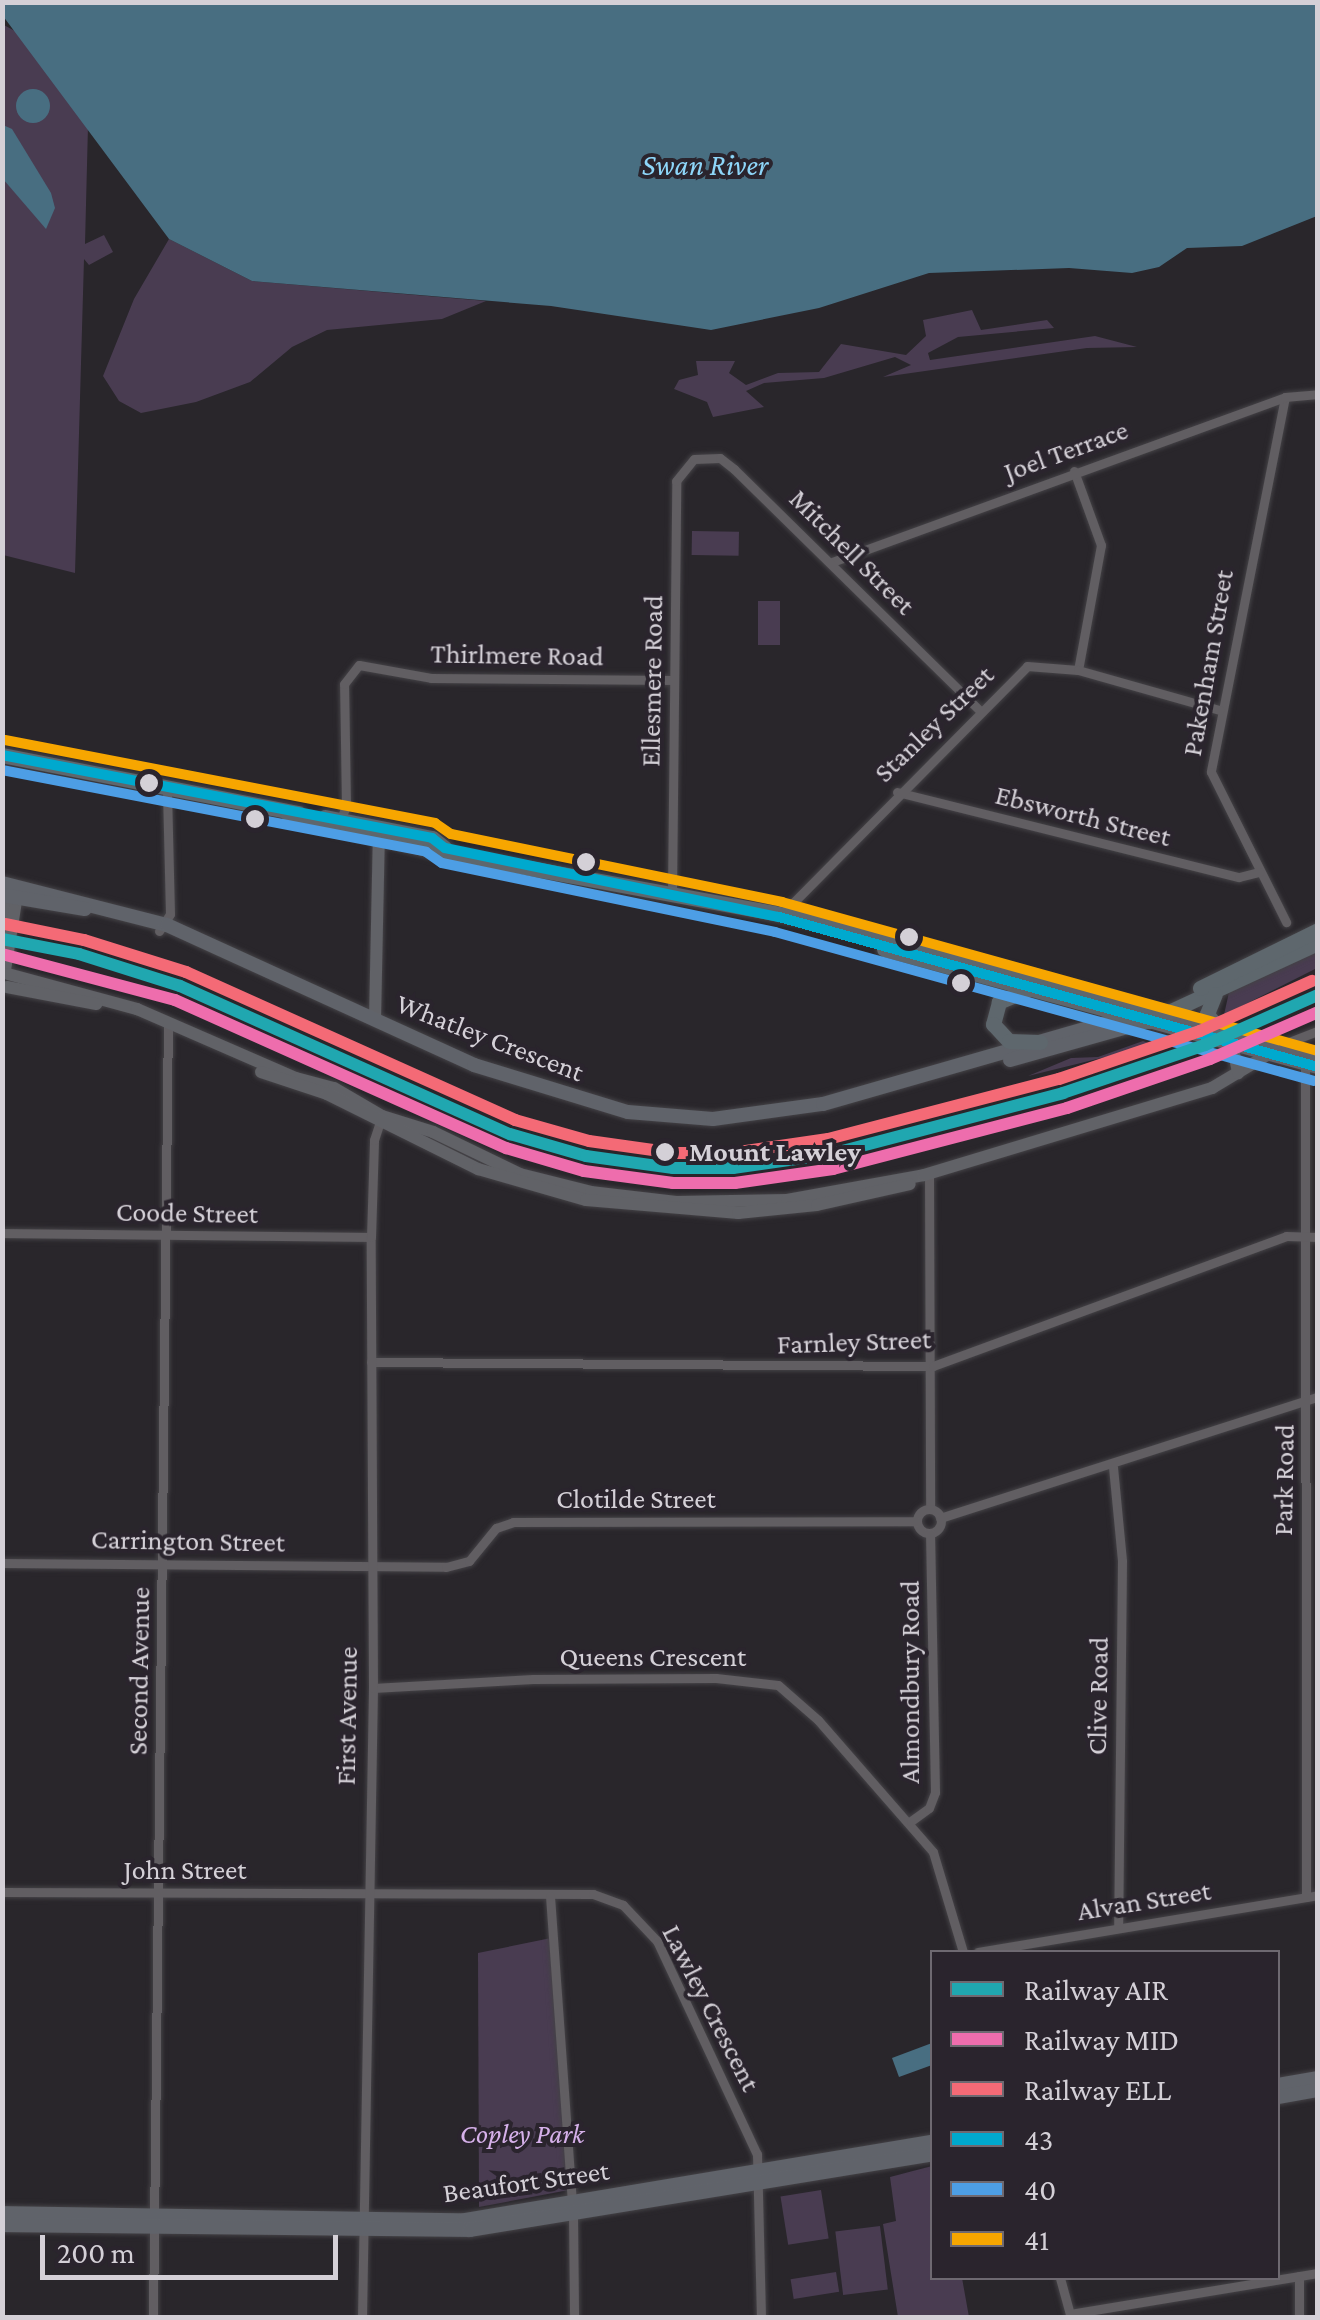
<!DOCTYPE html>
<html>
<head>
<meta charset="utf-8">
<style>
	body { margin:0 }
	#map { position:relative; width:1320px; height:2320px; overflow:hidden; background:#29262b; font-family:"Crimson Pro",serif }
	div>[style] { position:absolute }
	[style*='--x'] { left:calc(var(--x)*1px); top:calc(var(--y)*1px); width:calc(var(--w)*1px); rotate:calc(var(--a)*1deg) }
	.green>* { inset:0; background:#493c51; transform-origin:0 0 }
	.water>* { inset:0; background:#486e81 }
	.round { border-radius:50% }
	.roads { filter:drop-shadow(0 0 2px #444246) drop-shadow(0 0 2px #444246) }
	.street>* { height:9px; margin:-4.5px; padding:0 4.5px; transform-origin:4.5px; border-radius:4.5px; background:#615e62 }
	.street>.ring { margin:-4.5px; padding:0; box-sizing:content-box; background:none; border:9px solid #615e62; border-radius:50% }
	.secondary>* { height:12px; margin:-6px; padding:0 6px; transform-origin:6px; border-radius:6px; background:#616267 }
	.primary>* { height:14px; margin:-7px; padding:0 7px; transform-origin:7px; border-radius:7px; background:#60636a }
	.highway>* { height:15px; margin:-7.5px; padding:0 7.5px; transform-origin:7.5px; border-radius:7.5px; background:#5e676d }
	.bus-1>* { height:10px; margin:-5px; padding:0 5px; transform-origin:5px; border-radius:5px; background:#00a9ce }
	.bus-2>* { height:10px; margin:-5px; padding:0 5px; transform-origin:5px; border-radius:5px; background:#4d9ee5 }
	.bus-3>* { height:10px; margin:-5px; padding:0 5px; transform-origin:5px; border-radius:5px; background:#f7a600 }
	.rail-1>* { height:12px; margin:-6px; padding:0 6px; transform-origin:6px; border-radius:6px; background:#20a7b0 }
	.rail-2>* { height:12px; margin:-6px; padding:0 6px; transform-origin:6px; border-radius:6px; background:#ee6dad }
	.rail-3>* { height:12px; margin:-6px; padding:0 6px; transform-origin:6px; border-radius:6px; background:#f46a76 }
	.dots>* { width:28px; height:28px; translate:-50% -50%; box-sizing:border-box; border:5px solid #2a242d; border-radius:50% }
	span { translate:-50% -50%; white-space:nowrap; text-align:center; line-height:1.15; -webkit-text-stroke:8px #2a242d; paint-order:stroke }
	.street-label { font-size:28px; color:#d4d0d7 }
	.stop-label { font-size:28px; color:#d4d0d7; font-weight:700 }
	.left { translate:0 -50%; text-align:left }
	.park-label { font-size:28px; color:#d6b1ea; font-style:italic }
	.water-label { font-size:30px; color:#8ed6f9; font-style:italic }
	.frame { position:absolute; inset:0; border:5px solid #d4d0d7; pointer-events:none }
	.legend { position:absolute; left:930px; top:1950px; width:350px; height:330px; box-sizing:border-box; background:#2a242d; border:2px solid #6e6971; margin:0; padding:12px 18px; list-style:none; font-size:30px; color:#d4d0d7 }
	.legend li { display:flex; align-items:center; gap:20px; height:50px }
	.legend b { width:50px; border:2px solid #6e6971 }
	.scale { position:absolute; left:40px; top:2235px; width:298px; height:45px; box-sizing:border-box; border:5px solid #d4d0d7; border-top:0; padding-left:12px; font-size:30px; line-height:35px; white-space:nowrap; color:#d4d0d7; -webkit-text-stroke:8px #2a242d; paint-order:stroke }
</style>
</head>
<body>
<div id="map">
	<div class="green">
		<i style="clip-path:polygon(2px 24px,15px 31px,88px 126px,85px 244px,104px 235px,113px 252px,89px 265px,84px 259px,75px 573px,3px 555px)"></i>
		<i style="clip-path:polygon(169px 239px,252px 281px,486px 301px,442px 319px,327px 330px,292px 347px,250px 382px,196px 402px,141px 413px,119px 401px,103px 376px,134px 299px)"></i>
		<i style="clip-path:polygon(972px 310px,981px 330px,1047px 320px,1054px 328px,958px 337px,928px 353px,930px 360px,1095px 336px,1137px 347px,1087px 348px,883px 377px,911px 365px,895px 357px,824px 378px,764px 383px,746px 391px,764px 407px,713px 417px,707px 402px,674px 389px,679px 380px,698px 375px,696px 361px,735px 361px,729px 373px,746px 385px,778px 373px,819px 372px,841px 344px,906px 355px,926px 336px,923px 320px)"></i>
		<i style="left:692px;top:531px;width:47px;height:24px;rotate:1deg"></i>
		<i style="left:758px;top:601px;width:22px;height:44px"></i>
		<i style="clip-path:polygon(1317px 949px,1317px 968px,1224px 1015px,1229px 992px)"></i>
		<i style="clip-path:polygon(1143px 1041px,1154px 1045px,1028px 1076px,1071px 1058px,1098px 1057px)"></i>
		<i style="clip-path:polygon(556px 1937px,569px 2190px,479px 2207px,478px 1953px)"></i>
		<i style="clip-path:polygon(932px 2166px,932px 2278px,962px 2278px,969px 2317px,898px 2317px,883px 2224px,896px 2221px,890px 2177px)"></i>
		<i style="left:821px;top:2190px;width:49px;height:41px;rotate:81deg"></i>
		<i style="left:880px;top:2226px;width:64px;height:45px;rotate:83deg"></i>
		<i style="left:836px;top:2272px;width:20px;height:46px;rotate:81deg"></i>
	</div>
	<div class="water">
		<i style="clip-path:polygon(2px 3px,1317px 3px,1317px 216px,1242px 246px,1187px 248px,1159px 267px,1132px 273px,1069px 268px,929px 273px,819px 308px,711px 330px,551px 306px,252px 281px,169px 239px,3px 16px)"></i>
		<i class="round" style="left:16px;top:89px;width:34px;height:34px"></i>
		<i style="clip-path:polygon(3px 125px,12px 129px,51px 193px,55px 208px,46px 229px,3px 179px)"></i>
		<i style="clip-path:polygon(932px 2043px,932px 2065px,899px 2077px,892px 2058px)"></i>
	</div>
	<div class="roads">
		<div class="street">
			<i style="--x:1285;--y:397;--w:382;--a:101.2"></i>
			<i style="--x:1211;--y:772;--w:168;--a:63.4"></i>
			<i style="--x:1074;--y:471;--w:79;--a:70"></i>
			<i style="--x:1101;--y:545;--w:127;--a:100.4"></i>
			<i style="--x:832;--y:562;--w:482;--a:-20"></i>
			<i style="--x:1285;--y:397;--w:33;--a:-5"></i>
			<i style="--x:897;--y:792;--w:352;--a:14"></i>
			<i style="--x:1239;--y:877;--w:21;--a:-14"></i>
			<i style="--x:340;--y:821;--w:16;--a:-68"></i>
			<i style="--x:346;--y:806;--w:122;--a:-90.9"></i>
			<i style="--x:344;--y:684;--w:24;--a:-52"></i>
			<i style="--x:359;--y:665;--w:73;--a:10.2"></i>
			<i style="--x:431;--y:678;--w:243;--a:0.5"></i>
			<i style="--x:672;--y:895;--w:414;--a:-89.4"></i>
			<i style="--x:676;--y:481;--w:28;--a:-51"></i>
			<i style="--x:694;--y:459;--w:26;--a:-2"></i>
			<i style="--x:720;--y:458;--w:18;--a:38"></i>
			<i style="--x:734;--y:469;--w:344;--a:44.5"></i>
			<i style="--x:781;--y:915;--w:350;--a:-45.3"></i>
			<i style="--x:1027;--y:666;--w:51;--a:4.5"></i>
			<i style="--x:1078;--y:670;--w:147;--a:15.8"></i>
			<i style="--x:159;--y:931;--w:20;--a:-57"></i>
			<i style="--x:170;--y:914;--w:125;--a:-91.4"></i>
			<i style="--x:1281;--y:1045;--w:40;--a:-21"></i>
			<i style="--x:1305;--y:1064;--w:833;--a:89.93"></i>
			<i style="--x:929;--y:1174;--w:335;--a:89.8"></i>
			<i style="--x:2;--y:1233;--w:369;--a:0.6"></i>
			<i style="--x:371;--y:1362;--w:562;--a:0.41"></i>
			<i style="--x:933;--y:1366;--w:376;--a:-20.2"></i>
			<i style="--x:1286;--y:1236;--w:32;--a:2"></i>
			<i style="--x:1113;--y:1467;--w:94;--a:84.5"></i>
			<i style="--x:1122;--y:1561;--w:366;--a:90.6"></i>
			<i class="ring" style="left:917px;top:1509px;width:15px;height:15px"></i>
			<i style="--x:940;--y:1518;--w:397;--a:-17.8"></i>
			<i style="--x:2;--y:1563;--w:444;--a:0.5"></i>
			<i style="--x:446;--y:1567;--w:24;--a:-15"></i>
			<i style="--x:469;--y:1561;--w:43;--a:-50.7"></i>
			<i style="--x:496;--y:1528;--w:18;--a:-19"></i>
			<i style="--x:513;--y:1522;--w:404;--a:-0.1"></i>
			<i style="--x:373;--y:1688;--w:160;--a:-3.2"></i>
			<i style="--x:533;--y:1679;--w:183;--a:-0.3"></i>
			<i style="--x:716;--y:1678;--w:62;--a:6.4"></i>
			<i style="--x:778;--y:1685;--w:53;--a:41.2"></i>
			<i style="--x:818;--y:1720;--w:175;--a:48.9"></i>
			<i style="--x:933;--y:1852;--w:104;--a:73.3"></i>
			<i style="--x:911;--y:1821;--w:22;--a:-36"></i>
			<i style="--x:929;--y:1808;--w:17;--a:-69"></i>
			<i style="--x:935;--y:1792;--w:259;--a:-91.1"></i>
			<i style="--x:2;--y:1892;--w:591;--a:0.19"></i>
			<i style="--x:593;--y:1894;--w:32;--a:20"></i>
			<i style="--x:623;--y:1905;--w:50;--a:46.6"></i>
			<i style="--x:657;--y:1941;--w:235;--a:64.9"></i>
			<i style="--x:757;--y:2154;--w:164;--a:88.6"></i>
			<i style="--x:550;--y:1896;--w:319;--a:85.9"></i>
			<i style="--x:573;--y:2214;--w:104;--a:89.4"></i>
			<i style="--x:978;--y:1952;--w:345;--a:-9.5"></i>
			<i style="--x:1299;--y:2276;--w:42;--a:90"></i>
			<i style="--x:1060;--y:2278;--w:41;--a:74.6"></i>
			<i style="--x:1070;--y:2314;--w:251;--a:-9.4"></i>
			<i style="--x:153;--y:2318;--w:1293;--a:-89.34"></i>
			<i style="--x:362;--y:2318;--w:630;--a:-89"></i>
			<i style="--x:373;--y:1688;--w:451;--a:-90.3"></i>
			<i style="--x:371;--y:1237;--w:97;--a:-88.2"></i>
			<i style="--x:374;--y:1140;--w:22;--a:-72"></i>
		</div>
		<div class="secondary">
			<i style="--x:2;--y:918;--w:32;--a:-81"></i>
			<i style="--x:5;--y:970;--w:82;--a:-80.9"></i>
			<i style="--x:8;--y:974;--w:134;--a:15.2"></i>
			<i style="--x:137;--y:1009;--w:173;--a:23.5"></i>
			<i style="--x:296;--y:1078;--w:39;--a:15"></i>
			<i style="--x:334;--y:1088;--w:56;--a:30.3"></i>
			<i style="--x:382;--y:1116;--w:53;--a:17.4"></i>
			<i style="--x:433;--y:1132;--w:97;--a:25.8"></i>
			<i style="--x:520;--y:1174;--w:73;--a:14.2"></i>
			<i style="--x:591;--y:1192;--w:86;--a:6.7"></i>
			<i style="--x:676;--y:1202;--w:111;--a:-1"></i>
			<i style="--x:787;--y:1200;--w:139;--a:-10.3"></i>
			<i style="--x:924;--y:1175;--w:301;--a:-16.8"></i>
			<i style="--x:1212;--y:1088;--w:66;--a:-30.8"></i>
			<i style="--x:7;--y:987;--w:91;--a:10.8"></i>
			<i style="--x:375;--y:1020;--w:192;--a:-88.8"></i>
			<i style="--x:1232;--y:1044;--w:30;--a:78"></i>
			<i style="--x:261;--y:1072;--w:70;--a:18.4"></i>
			<i style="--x:327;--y:1094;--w:169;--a:26.4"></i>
			<i style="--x:478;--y:1169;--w:112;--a:16"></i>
			<i style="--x:586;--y:1200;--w:153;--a:4.9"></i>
			<i style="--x:738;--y:1213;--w:79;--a:-5.8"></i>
			<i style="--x:817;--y:1205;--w:95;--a:-12.7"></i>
		</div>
		<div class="primary">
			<i style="--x:2;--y:883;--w:170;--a:14.3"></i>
			<i style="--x:167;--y:925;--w:337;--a:24.5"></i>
			<i style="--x:474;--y:1065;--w:161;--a:17"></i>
			<i style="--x:628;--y:1112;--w:85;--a:4.7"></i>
			<i style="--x:713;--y:1119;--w:111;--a:-7.8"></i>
			<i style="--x:823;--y:1104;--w:319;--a:-16"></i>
			<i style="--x:2;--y:895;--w:84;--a:9.6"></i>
			<i style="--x:1165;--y:1015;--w:158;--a:15"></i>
			<i style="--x:1010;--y:1060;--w:144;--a:-15.7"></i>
			<i style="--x:1149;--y:1021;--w:175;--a:15.2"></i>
			<i style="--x:1278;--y:2085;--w:41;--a:-9.9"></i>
			<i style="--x:1278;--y:2097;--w:41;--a:-9.9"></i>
			<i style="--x:2;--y:2213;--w:463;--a:0.9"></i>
			<i style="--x:465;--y:2220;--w:473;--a:-9.5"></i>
			<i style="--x:2;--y:2225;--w:468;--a:0.6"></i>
			<i style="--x:470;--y:2230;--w:468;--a:-9.3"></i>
		</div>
		<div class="highway">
			<i style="--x:2;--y:755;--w:302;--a:11.1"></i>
			<i style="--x:288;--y:814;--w:147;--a:14.1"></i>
			<i style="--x:431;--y:850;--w:388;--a:10.4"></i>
			<i style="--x:813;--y:920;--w:365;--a:15.1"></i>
			<i style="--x:325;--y:817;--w:109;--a:11.1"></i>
			<i style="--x:432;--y:838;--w:16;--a:38"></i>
			<i style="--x:884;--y:949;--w:275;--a:15.2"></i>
			<i style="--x:1149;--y:1021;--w:186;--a:-24.8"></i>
			<i style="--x:1200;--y:988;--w:131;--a:-26.2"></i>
			<i style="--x:1029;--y:989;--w:33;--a:157"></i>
			<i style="--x:999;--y:1002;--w:23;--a:105"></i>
			<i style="--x:993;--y:1024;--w:23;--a:47"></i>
			<i style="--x:1009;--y:1041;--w:31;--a:2"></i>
			<i style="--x:1215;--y:994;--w:22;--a:112"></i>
			<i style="--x:1207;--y:1014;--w:21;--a:53"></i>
		</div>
	</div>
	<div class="bus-1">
		<i style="--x:2;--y:755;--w:438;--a:10.9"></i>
		<i style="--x:432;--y:838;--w:16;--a:38"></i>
		<i style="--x:445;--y:848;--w:341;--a:11.7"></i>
		<i style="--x:779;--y:917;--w:559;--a:15.55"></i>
	</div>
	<div class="bus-2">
		<i style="--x:2;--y:770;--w:432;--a:10.9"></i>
		<i style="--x:426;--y:852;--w:19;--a:35"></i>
		<i style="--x:442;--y:863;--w:340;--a:11.7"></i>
		<i style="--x:775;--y:932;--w:559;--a:15.45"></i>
	</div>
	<div class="bus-3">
		<i style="--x:5;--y:740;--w:438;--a:10.9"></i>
		<i style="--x:435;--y:823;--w:19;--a:35"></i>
		<i style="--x:451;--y:834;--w:338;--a:11.6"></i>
		<i style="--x:782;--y:902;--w:556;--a:15.54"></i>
	</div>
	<div class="rail-1">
		<i style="--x:2;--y:939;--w:78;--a:11"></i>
		<i style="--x:79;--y:954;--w:106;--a:17.6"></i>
		<i style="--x:180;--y:986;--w:362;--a:24.2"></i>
		<i style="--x:510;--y:1134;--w:79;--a:16.1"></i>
		<i style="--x:586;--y:1156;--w:88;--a:7.9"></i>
		<i style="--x:673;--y:1168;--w:60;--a:0"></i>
		<i style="--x:733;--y:1168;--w:99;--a:-8.1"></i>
		<i style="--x:831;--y:1154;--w:240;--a:-14.7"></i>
		<i style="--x:1063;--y:1093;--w:150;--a:-18.7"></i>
		<i style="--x:1205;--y:1045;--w:124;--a:-23.9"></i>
	</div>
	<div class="rail-2">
		<i style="--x:2;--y:954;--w:179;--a:14.9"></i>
		<i style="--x:175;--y:1000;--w:363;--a:24.1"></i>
		<i style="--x:506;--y:1148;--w:81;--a:16.4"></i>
		<i style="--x:584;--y:1171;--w:90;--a:7.7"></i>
		<i style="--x:673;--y:1183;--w:62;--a:0"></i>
		<i style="--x:735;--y:1183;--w:99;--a:-8.1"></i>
		<i style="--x:833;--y:1169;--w:242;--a:-14.6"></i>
		<i style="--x:1067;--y:1108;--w:151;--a:-18.9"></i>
		<i style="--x:1210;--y:1059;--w:118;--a:-23.5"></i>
	</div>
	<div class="rail-3">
		<i style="--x:5;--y:924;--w:81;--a:11.4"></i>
		<i style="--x:84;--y:940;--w:107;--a:17.4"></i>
		<i style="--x:186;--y:972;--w:361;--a:24.2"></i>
		<i style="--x:515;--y:1120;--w:77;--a:15.8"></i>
		<i style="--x:589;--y:1141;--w:86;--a:8"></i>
		<i style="--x:674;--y:1153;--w:58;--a:0"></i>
		<i style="--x:732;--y:1153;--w:97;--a:-8.3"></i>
		<i style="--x:828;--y:1139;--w:239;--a:-14.6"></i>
		<i style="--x:1059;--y:1079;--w:149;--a:-18.8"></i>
		<i style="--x:1200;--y:1031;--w:123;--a:-24.1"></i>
	</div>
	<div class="dots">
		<i style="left:149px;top:783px;background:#d4d0d7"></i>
		<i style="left:255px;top:819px;background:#d4d0d7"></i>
		<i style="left:586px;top:862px;background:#d4d0d7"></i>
		<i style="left:909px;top:937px;background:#d4d0d7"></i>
		<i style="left:961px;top:983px;background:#d4d0d7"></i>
		<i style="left:665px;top:1152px;background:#d4d0d7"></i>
	</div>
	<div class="street-label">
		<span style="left:1066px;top:451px;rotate:-20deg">Joel Terrace</span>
		<span style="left:852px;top:552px;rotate:45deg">Mitchell Street</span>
		<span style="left:517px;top:655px;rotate:1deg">Thirlmere Road</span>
		<span style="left:1208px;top:663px;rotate:-80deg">Pakenham Street</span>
		<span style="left:652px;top:681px;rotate:-89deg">Ellesmere Road</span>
		<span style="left:934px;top:724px;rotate:-44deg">Stanley Street</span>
		<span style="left:1083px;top:816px;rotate:14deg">Ebsworth Street</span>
		<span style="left:490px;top:1038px;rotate:21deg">Whatley Crescent</span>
		<span style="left:187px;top:1213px;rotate:1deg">Coode Street</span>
		<span style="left:854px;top:1342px;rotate:-2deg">Farnley Street</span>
		<span style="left:1284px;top:1480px;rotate:-89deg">Park Road</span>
		<span style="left:636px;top:1499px">Clotilde Street</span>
		<span style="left:188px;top:1541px;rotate:1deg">Carrington Street</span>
		<span style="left:653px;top:1657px">Queens Crescent</span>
		<span style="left:139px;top:1671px;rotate:-89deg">Second Avenue</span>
		<span style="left:910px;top:1682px;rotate:-90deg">Almondbury Road</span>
		<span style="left:1098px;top:1696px;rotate:-89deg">Clive Road</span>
		<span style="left:347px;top:1716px;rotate:-89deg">First Avenue</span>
		<span style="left:185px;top:1870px">John Street</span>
		<span style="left:1144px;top:1901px;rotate:-9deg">Alvan Street</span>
		<span style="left:711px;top:2008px;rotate:63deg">Lawley Crescent</span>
		<span style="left:526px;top:2182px;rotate:-8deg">Beaufort Street</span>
	</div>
	<div class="stop-label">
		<span class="left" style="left:689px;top:1152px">Mount Lawley</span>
	</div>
	<div class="park-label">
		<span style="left:522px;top:2134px">Copley Park</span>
	</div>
	<div class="water-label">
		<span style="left:705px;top:165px">Swan River</span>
	</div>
	<div class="frame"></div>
	<ul class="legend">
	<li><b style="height:12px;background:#20a7b0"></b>Railway AIR</li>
	<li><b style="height:12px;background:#ee6dad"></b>Railway MID</li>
	<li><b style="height:12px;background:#f46a76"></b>Railway ELL</li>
	<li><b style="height:12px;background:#00a9ce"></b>43</li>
	<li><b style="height:12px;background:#4d9ee5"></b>40</li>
	<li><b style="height:12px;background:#f7a600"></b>41</li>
	</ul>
	<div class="scale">200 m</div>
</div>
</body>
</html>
